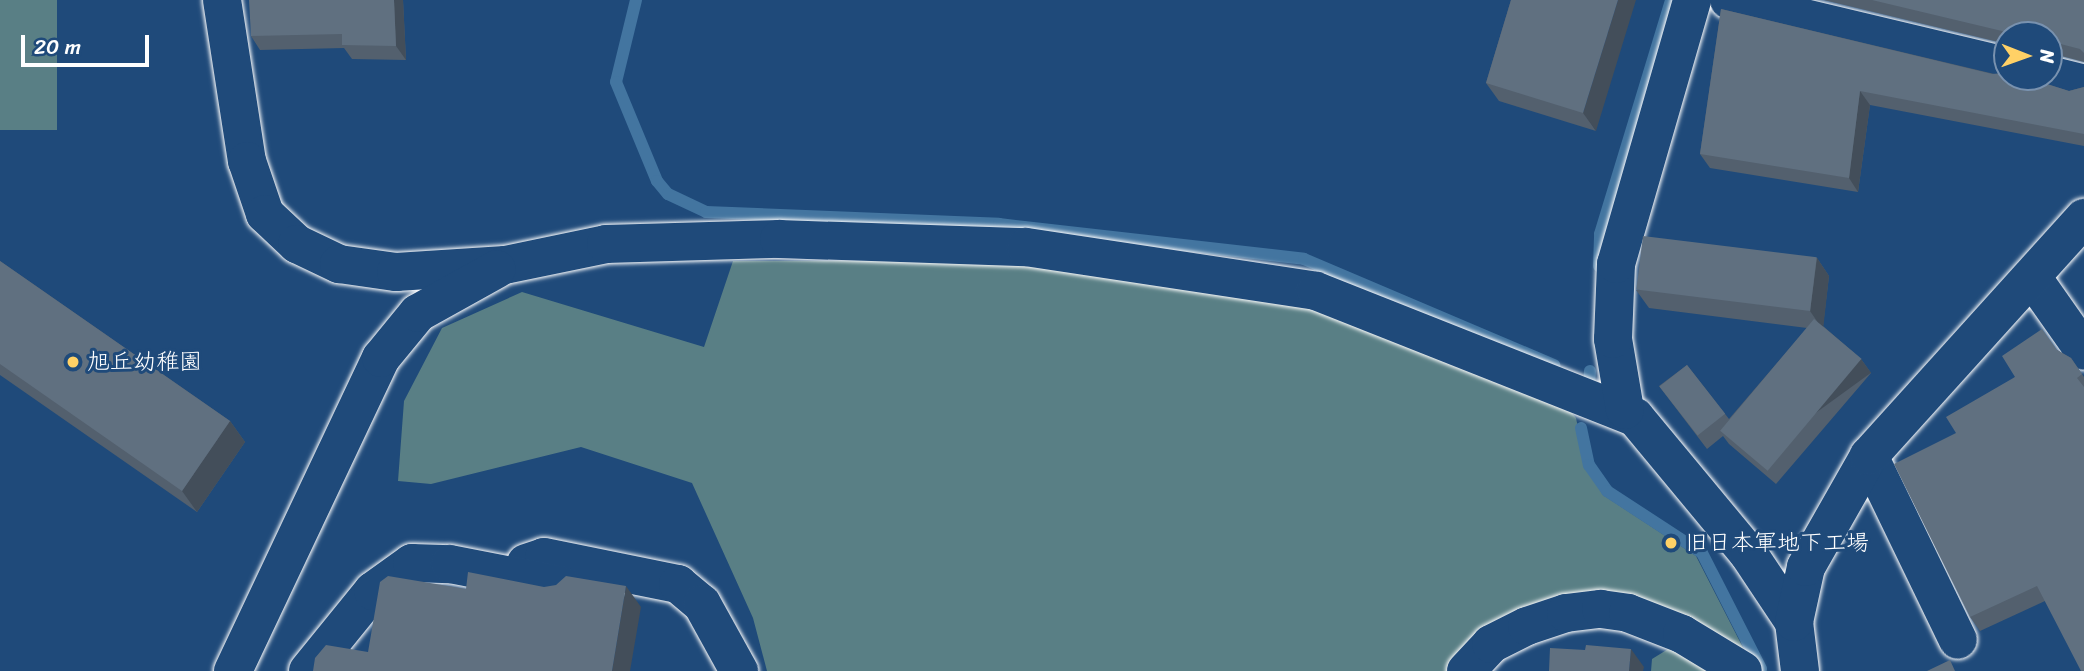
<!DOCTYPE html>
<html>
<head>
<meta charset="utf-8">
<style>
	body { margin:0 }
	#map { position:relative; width:2084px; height:671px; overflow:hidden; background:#1f4a7a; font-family:Sriracha,"Klee One",sans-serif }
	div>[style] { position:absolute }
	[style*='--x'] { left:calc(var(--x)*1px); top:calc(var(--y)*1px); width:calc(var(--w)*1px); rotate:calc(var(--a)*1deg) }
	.green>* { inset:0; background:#597f85; transform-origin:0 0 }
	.stream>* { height:12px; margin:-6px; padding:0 6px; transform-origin:6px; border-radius:6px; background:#4375a0 }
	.roads { filter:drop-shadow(0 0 2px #fff) drop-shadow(0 0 2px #fff) }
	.minor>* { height:38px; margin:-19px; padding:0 19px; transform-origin:19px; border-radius:19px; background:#1f4a7a }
	.wall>* { inset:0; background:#53606e }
	.shaded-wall>* { inset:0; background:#434e5a; transform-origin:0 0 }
	.building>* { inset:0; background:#607080; transform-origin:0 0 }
	.dots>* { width:19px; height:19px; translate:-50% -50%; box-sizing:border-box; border:4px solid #1f4a7a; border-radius:50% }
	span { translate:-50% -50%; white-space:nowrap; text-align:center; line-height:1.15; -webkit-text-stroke:6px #1f4a7a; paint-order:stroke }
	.poi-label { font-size:23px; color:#fff }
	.left { translate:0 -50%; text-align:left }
	.north { position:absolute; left:1993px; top:21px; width:70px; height:70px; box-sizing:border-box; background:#1f4a7a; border:2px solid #7992af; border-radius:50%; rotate:91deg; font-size:19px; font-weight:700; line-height:28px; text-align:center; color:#fff }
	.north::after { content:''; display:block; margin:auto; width:24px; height:32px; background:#ffd166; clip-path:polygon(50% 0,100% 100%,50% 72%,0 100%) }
	.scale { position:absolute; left:21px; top:35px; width:128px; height:32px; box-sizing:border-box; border:4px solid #fff; border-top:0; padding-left:9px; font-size:21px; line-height:24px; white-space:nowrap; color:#fff; -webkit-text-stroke:5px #1f4a7a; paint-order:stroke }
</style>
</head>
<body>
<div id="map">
	<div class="green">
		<i style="left:0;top:0;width:57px;height:130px"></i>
		<i style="clip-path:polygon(1023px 260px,1312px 308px,1564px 404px,1576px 418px,1586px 467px,1603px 495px,1696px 556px,1755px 671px,1651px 671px,1652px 659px,1694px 633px,1626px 600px,1454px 671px,767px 671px,753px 618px,692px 483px,581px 447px,431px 484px,398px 481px,404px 401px,442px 328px,522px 292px,704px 347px,733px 261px)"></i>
	</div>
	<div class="stream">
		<i style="--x:636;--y:0;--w:84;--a:103.7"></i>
		<i style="--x:616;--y:82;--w:107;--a:67.5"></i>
		<i style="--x:657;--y:181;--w:17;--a:50"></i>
		<i style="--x:668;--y:194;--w:42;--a:25.3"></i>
		<i style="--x:706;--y:212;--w:293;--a:2.3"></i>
		<i style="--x:999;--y:224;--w:307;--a:6.5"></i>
		<i style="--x:1304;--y:259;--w:272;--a:23"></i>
		<i style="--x:1599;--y:266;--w:32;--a:-88"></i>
		<i style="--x:1600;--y:234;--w:245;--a:-73.1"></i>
		<i style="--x:1589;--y:389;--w:18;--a:-87"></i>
		<i style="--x:1581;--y:428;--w:38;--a:78"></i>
		<i style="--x:1589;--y:465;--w:32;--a:55"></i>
		<i style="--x:1607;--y:491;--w:113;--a:33.1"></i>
		<i style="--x:1702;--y:553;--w:130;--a:63"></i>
	</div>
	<div class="roads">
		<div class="minor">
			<i style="--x:222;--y:0;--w:163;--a:81.2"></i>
			<i style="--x:247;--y:161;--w:56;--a:71.2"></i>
			<i style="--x:265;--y:214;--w:44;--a:43.2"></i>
			<i style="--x:297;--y:244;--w:47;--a:25.5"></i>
			<i style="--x:339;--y:264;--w:58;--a:8"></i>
			<i style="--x:396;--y:272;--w:109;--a:-3.7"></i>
			<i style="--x:505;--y:265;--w:103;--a:-11.7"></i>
			<i style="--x:606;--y:244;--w:173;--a:-1.7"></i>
			<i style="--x:779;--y:239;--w:247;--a:1.9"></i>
			<i style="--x:1026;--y:247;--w:293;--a:8.6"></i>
			<i style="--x:1316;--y:291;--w:343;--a:21.6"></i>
			<i style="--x:1635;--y:417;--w:177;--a:50.3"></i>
			<i style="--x:1748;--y:553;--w:83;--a:56.3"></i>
			<i style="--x:1729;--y:0;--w:286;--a:13.4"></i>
			<i style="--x:2049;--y:75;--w:36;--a:14"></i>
			<i style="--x:2032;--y:277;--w:90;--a:54.9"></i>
			<i style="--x:1625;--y:410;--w:72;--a:-99.6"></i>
			<i style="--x:1613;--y:339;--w:75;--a:-87.7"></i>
			<i style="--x:1616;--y:264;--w:275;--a:-73.9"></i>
			<i style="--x:1869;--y:456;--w:204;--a:64.2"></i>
			<i style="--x:526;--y:563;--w:19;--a:-18"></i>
			<i style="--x:544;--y:557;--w:137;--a:11.4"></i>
			<i style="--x:678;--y:584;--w:31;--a:40"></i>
			<i style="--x:702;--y:604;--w:77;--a:61.1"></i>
			<i style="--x:233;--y:671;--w:346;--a:-64.7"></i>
			<i style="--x:381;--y:358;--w:58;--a:-50.6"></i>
			<i style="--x:418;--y:313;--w:90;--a:-29.1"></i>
			<i style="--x:308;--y:671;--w:103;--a:-50.9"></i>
			<i style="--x:373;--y:591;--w:48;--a:-35.7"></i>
			<i style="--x:412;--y:563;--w:38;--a:2"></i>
			<i style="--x:450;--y:564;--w:115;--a:11"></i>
			<i style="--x:1466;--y:671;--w:37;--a:-47"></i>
			<i style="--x:1491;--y:644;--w:40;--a:-26.6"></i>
			<i style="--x:1527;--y:626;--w:41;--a:-18.4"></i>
			<i style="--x:1566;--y:613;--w:35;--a:-7"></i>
			<i style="--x:1601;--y:609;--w:27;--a:8"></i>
			<i style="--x:1628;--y:613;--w:58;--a:21.3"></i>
			<i style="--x:1682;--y:634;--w:71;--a:31.2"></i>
			<i style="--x:1800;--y:671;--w:49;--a:-97"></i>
			<i style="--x:1794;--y:622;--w:56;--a:-77.7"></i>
			<i style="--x:1806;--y:567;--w:128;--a:-60.4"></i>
			<i style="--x:1869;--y:456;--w:321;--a:-47.9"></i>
		</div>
	</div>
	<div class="wall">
		<i style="clip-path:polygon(403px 0,406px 60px,352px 59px,344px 48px,260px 50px,251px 36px)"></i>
		<i style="clip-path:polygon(1511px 0,1596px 131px,1499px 101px,1486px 83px)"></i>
		<i style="clip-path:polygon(1824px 0,2084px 0,2084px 62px,2054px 54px,2049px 54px,2049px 35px,2007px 35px,2007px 44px)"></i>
		<i style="clip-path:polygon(1721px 9px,2007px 77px,2029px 77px,2030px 79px,2069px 91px,2084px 87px,2084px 146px,1870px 105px,1858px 192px,1710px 168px,1700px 154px)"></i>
		<i style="clip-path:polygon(1817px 258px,1829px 276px,1823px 326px,1861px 359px,1871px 373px,1776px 484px,1729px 444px,1723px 436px,1707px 449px,1659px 386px,1687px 365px,1729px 419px,1807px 328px,1649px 308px,1636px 290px)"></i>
		<i style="clip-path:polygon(0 261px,230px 421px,245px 442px,197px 512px,0 375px)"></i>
		<i style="clip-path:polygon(2057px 350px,2071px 358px,2084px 377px,2084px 671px,2045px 601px,1980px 631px,1970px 617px,1956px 433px,2015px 377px)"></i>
	</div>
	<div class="shaded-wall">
		<i style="clip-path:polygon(394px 0,403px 0,406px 60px,396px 46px)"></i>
		<i style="clip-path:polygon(1618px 0,1636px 0,1596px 131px,1583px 113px)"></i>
		<i style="clip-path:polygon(1860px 91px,1870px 105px,1858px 192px,1849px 178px)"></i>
		<i style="clip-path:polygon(1817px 258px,1829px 276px,1823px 330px,1810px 311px)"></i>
		<i style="left:1861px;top:359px;width:17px;height:145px;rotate:54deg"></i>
		<i style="clip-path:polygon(230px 421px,245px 442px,197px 512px,182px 491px)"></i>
		<i style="clip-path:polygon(626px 586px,641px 607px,630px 671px,612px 671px)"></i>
		<i style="clip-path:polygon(1631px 649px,1644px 667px,1643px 671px,1629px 671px)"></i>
	</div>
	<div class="building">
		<i style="clip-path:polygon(249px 0,394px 0,396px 46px,342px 45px,342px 34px,251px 36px)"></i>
		<i style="clip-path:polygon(1511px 0,1618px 0,1583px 113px,1486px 83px)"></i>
		<i style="clip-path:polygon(1872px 0,2084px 0,2084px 53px,2080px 49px,2049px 41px,2049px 35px,2010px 35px,2002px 31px)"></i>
		<i style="clip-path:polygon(1721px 9px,1992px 74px,2004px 73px,2007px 70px,2007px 77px,2025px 77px,2069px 91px,2084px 87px,2084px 134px,1860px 91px,1849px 178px,1700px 154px)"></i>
		<i style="left:1643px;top:236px;width:175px;height:54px;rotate:7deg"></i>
		<i style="clip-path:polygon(0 261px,230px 421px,182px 491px,0 364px)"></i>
		<i style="left:1814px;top:319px;width:62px;height:146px;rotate:40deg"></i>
		<i style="clip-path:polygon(2042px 329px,2057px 350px,2071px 358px,2082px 374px,2077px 378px,2084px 387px,2084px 671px,2081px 671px,2037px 586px,1970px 617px,1894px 464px,1956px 433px,1946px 417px,2015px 377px,2002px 356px)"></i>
		<i style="left:1687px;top:365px;width:62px;height:35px;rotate:52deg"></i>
		<i style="clip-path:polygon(468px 572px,544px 587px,556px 585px,566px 576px,626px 586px,612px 671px,313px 671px,315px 658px,326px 645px,368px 652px,380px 582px,388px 576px,466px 589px)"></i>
		<i style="clip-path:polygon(1586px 645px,1631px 649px,1629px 671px,1549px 671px,1550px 648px,1585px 650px)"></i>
		<i style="clip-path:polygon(1950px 660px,1955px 671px,1927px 671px)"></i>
	</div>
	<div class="dots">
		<i style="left:73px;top:362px;background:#ffd166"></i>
		<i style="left:1671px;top:543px;background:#ffd166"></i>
	</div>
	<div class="poi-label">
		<span class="left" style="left:87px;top:362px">旭丘幼稚園</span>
		<span class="left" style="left:1685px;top:543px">旧日本軍地下工場</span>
	</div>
	<div class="north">N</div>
	<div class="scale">20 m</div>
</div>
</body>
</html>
